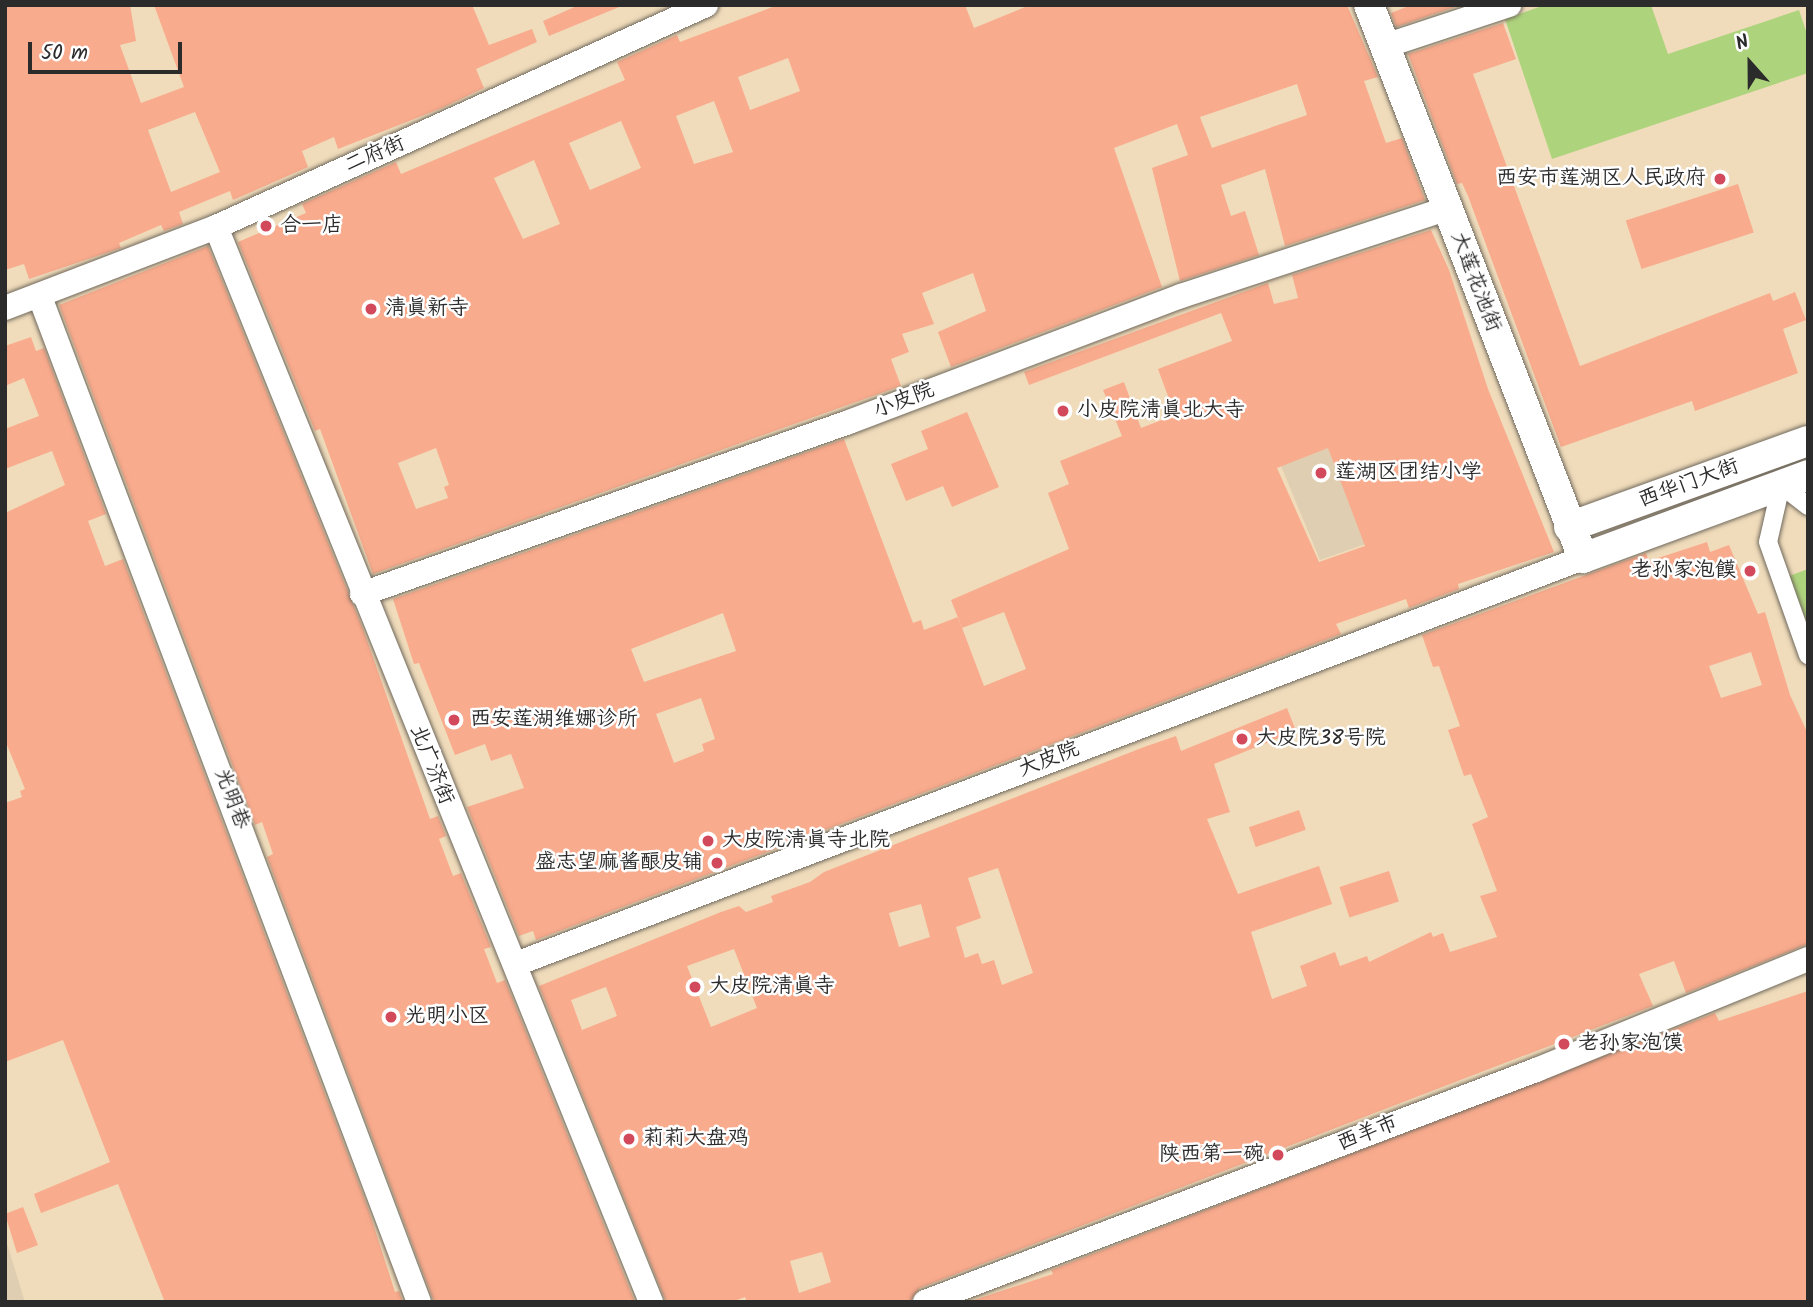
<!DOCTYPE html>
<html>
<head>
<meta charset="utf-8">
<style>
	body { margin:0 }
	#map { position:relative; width:1813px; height:1307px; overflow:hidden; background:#f0dcbb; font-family:Kalam,"LXGW WenKai TC",sans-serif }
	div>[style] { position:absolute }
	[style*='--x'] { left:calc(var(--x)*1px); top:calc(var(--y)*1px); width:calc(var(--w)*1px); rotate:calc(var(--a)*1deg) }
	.built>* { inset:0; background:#dfceb1 }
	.green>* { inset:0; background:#aed37d }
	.building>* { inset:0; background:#f9ab8d; transform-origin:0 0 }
	.roads { filter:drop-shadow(0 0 2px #70695d) drop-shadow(0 0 2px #70695d) }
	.pedestrian>* { height:18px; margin:-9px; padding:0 9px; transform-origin:9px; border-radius:9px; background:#fff }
	.minor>* { height:24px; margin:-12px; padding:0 12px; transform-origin:12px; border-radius:12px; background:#fff }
	.tertiary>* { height:30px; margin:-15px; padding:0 15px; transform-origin:15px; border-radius:15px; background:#fff }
	.dots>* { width:19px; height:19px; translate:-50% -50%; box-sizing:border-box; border:4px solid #fff; border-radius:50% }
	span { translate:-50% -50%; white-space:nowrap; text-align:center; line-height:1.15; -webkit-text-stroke:5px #fff; paint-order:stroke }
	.street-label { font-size:21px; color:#2b2b2b }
	.poi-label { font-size:21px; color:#2b2b2b }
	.right { translate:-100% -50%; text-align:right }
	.left { translate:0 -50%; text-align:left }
	.frame { position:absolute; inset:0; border:7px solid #2b2b2b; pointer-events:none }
	.north { position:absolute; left:1715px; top:28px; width:70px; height:70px; -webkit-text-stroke:5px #fff; paint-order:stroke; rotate:339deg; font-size:19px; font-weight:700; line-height:28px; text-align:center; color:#2b2b2b }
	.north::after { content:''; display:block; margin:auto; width:24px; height:32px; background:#2b2b2b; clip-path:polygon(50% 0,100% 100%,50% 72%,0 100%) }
	.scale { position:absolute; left:28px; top:42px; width:154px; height:32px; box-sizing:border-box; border:4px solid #2b2b2b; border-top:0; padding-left:9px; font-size:21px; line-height:24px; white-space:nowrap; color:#2b2b2b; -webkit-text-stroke:5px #fff; paint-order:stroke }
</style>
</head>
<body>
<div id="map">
	<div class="built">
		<i style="clip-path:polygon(1325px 381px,1380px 539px,1320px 560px,1257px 408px)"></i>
		<i style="clip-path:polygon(5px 1237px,25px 1302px,5px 1302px)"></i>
	</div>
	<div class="green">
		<i style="clip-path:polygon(1545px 5px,1651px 5px,1668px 54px,1799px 10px,1808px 37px,1808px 73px,1552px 159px,1505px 19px)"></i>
		<i style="clip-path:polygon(1808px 569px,1808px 625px,1789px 576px)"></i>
	</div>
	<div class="building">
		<i style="clip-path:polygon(evenodd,5px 5px,130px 5px,136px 41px,120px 45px,141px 103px,184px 87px,154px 5px,472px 5px,489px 45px,532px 29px,537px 42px,476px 69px,484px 88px,442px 108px,338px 149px,334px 137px,302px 151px,308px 167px,233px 200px,230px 191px,179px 212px,183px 224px,164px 231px,161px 225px,119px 243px,121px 248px,29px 279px,24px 264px,5px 270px,5px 5px,195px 112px,220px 172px,171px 192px,148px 130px,195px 112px)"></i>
		<i style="clip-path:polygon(579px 5px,624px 5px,549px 36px,543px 21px)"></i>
		<i style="clip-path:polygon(evenodd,778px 5px,965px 5px,974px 28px,1030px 5px,1347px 5px,1378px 77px,1364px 81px,1386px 143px,1402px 138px,1425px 200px,1285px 246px,1265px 169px,1221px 185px,1231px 216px,1245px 211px,1259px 255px,1180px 281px,1152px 168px,1188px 155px,1177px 124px,1114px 148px,1162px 287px,951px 367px,938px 332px,986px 311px,973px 273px,922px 293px,934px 324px,902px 334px,909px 352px,891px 359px,901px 386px,373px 574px,320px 429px,315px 431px,238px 242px,306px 213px,302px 204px,396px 162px,401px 174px,625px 80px,617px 62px,677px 35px,680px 42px,778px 5px,788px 58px,800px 91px,750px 110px,738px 77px,788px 58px,778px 5px,1297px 84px,1307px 115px,1212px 148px,1200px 117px,1297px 84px,778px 5px,714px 101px,733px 152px,694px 164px,676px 116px,714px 101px,778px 5px,621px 121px,641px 168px,590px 190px,569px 143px,621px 121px,778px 5px,534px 160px,560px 224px,523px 239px,494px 178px,534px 160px,778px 5px,436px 448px,449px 485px,444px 487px,448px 498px,416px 509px,398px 463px,436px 448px)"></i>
		<i style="clip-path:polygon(1411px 5px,1461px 5px,1396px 27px,1391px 13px)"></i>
		<i style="clip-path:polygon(1503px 23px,1516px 59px,1473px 74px,1580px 366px,1770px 293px,1773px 301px,1795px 292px,1806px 320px,1783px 329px,1798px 373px,1695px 411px,1692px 401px,1561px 447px,1468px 196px,1462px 183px,1457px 184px,1408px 54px)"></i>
		<i style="left:1738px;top:184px;width:51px;height:118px;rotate:72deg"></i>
		<i style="clip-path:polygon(evenodd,1431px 230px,1449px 270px,1488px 389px,1554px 552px,1458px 584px,1459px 589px,1409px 608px,1406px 599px,1336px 624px,1341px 634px,536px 940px,533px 931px,519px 936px,467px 807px,524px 788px,511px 754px,491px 761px,485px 744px,455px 755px,419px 663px,414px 664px,393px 599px,844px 439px,913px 623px,921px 620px,924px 630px,958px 617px,984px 686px,1026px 669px,1004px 612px,962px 628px,951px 600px,1069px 549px,1048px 493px,1069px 484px,1060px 461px,1122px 436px,1103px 390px,1124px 382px,1141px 428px,1175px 415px,1158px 369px,1232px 341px,1221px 313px,1029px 385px,1024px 372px,1268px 283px,1274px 304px,1298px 298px,1292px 275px,1431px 230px,1328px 448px,1365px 546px,1319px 562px,1277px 468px,1328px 448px,1431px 230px,723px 613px,736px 651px,644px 682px,631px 649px,723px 613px,1431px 230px,701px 698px,715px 739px,702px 744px,704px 751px,674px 763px,656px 714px,701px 698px)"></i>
		<i style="clip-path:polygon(208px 246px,363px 629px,430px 819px,438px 816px,446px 836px,439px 839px,453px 876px,461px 873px,491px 947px,484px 949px,497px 983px,505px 980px,635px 1302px,434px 1302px,267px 857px,273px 854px,262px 822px,255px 825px,59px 305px)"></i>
		<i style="clip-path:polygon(31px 337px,36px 351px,44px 348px,106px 514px,88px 521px,105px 566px,123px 559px,368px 1208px,395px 1292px,399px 1291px,403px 1302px,164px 1300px,118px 1184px,41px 1213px,34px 1194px,110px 1162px,63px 1040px,5px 1062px,5px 803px,22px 797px,20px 791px,25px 789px,5px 740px,5px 513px,65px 485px,52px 451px,5px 469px,5px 429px,39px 416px,24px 378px,5px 386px,5px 346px)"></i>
		<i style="clip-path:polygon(967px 412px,999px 487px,952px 507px,943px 486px,906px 501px,891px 464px,928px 449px,921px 431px)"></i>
		<i style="clip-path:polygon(evenodd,1707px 542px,1710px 552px,1729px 545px,1758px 614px,1765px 612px,1790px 695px,1808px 734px,1808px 944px,1686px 993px,1674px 961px,1639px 974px,1653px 1006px,920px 1288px,910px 1302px,747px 1302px,745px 1297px,732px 1302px,666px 1302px,539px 986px,721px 912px,739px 906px,746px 912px,773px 902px,771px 896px,810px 882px,824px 872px,1144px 747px,1176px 736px,1181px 751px,1287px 708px,1296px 731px,1214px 764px,1230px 812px,1207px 819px,1238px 894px,1319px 866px,1332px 904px,1251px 932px,1272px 999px,1307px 986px,1300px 966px,1335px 952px,1340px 966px,1367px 956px,1369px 962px,1431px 932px,1433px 937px,1443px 933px,1450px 952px,1497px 937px,1480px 896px,1497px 891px,1472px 824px,1488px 817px,1471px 774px,1464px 776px,1448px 730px,1460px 726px,1439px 666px,1433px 667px,1422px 635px,1646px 553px,1649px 561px,1707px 542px,1751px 652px,1762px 685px,1721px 698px,1709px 666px,1751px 652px,1707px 542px,998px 868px,1033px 973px,1002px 985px,994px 960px,982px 964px,978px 953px,965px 958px,956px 927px,981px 918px,968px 878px,998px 868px,1707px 542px,921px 904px,930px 937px,899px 947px,889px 913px,921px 904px,1707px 542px,734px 949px,757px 1008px,711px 1027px,687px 966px,734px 949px,1707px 542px,606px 987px,617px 1016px,582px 1030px,571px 1000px,606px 987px,1707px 542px,822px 1252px,831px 1282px,799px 1293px,790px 1261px,822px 1252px)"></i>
		<i style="left:1299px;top:810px;width:21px;height:53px;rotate:71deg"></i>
		<i style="left:1389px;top:871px;width:32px;height:52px;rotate:72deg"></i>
		<i style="clip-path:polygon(1808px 991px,1808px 1302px,968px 1302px,1053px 1274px,1051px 1270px,1715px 1013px,1719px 1021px)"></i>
		<i style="clip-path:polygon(23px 1207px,38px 1245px,17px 1253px,5px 1214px)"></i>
	</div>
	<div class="roads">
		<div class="pedestrian">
			<i style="--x:1808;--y:506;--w:34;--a:-142"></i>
			<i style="--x:1781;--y:485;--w:58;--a:102.8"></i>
			<i style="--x:1768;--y:542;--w:120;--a:70.5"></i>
		</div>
		<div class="minor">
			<i style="--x:1385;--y:46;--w:131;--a:-18.3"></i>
			<i style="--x:216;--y:227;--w:1160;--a:67.97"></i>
			<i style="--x:40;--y:297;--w:1074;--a:69.34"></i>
			<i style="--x:5;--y:308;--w:226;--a:-21"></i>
			<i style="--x:216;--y:227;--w:538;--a:-24.37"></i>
			<i style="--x:362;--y:594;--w:516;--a:-19.45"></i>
			<i style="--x:849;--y:422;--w:355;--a:-20.8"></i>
			<i style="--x:1181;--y:296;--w:279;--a:-18.2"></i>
			<i style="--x:516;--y:964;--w:1142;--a:-20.83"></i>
			<i style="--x:925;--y:1302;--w:654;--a:-20.79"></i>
			<i style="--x:1536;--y:1070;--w:294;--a:-22.2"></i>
		</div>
		<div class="tertiary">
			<i style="--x:1369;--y:5;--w:593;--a:68.84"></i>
			<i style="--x:1583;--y:558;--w:240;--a:-20.2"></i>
			<i style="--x:1569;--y:527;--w:254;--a:-19.8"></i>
		</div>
	</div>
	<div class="dots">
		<i style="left:1720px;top:179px;background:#d1495b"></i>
		<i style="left:266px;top:226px;background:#d1495b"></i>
		<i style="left:371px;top:309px;background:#d1495b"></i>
		<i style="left:1063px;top:411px;background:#d1495b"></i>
		<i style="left:1321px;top:473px;background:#d1495b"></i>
		<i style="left:1750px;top:571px;background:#d1495b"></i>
		<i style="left:454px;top:720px;background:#d1495b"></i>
		<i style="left:1242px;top:739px;background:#d1495b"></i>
		<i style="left:708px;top:841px;background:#d1495b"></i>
		<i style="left:717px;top:863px;background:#d1495b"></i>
		<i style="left:695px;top:987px;background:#d1495b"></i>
		<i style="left:391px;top:1017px;background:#d1495b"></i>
		<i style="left:1564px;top:1044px;background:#d1495b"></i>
		<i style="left:629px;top:1139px;background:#d1495b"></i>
		<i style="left:1278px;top:1155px;background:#d1495b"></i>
	</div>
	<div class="street-label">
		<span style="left:375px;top:155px;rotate:-23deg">二府街</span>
		<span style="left:1475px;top:282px;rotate:69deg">大莲花池街</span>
		<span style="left:904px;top:401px;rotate:-21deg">小皮院</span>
		<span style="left:1689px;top:484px;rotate:-20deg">西华门大街</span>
		<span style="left:1049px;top:760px;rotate:-21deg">大皮院</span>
		<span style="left:431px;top:765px;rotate:68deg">北广济街</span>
		<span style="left:231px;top:799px;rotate:69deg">光明巷</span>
		<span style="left:1368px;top:1134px;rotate:-21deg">西羊市</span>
	</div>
	<div class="poi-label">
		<span class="right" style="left:1706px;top:179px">西安市莲湖区人民政府</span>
		<span class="left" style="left:280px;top:226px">合一店</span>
		<span class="left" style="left:385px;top:309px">清真新寺</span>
		<span class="left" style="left:1077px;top:411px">小皮院清真北大寺</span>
		<span class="left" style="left:1335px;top:473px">莲湖区团结小学</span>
		<span class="right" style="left:1736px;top:571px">老孙家泡饃</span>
		<span class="left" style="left:470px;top:720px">西安莲湖维娜诊所</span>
		<span class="left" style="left:1256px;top:739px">大皮院38号院</span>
		<span class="left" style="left:722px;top:841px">大皮院清真寺北院</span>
		<span class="right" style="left:703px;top:863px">盛志望麻酱酿皮铺</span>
		<span class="left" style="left:709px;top:987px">大皮院清真寺</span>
		<span class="left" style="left:405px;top:1017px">光明小区</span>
		<span class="left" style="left:1578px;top:1044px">老孙家泡馍</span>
		<span class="left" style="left:643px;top:1139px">莉莉大盘鸡</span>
		<span class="right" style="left:1264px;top:1155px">陕西第一碗</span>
	</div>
	<div class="frame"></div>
	<div class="north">N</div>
	<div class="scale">50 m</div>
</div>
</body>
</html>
